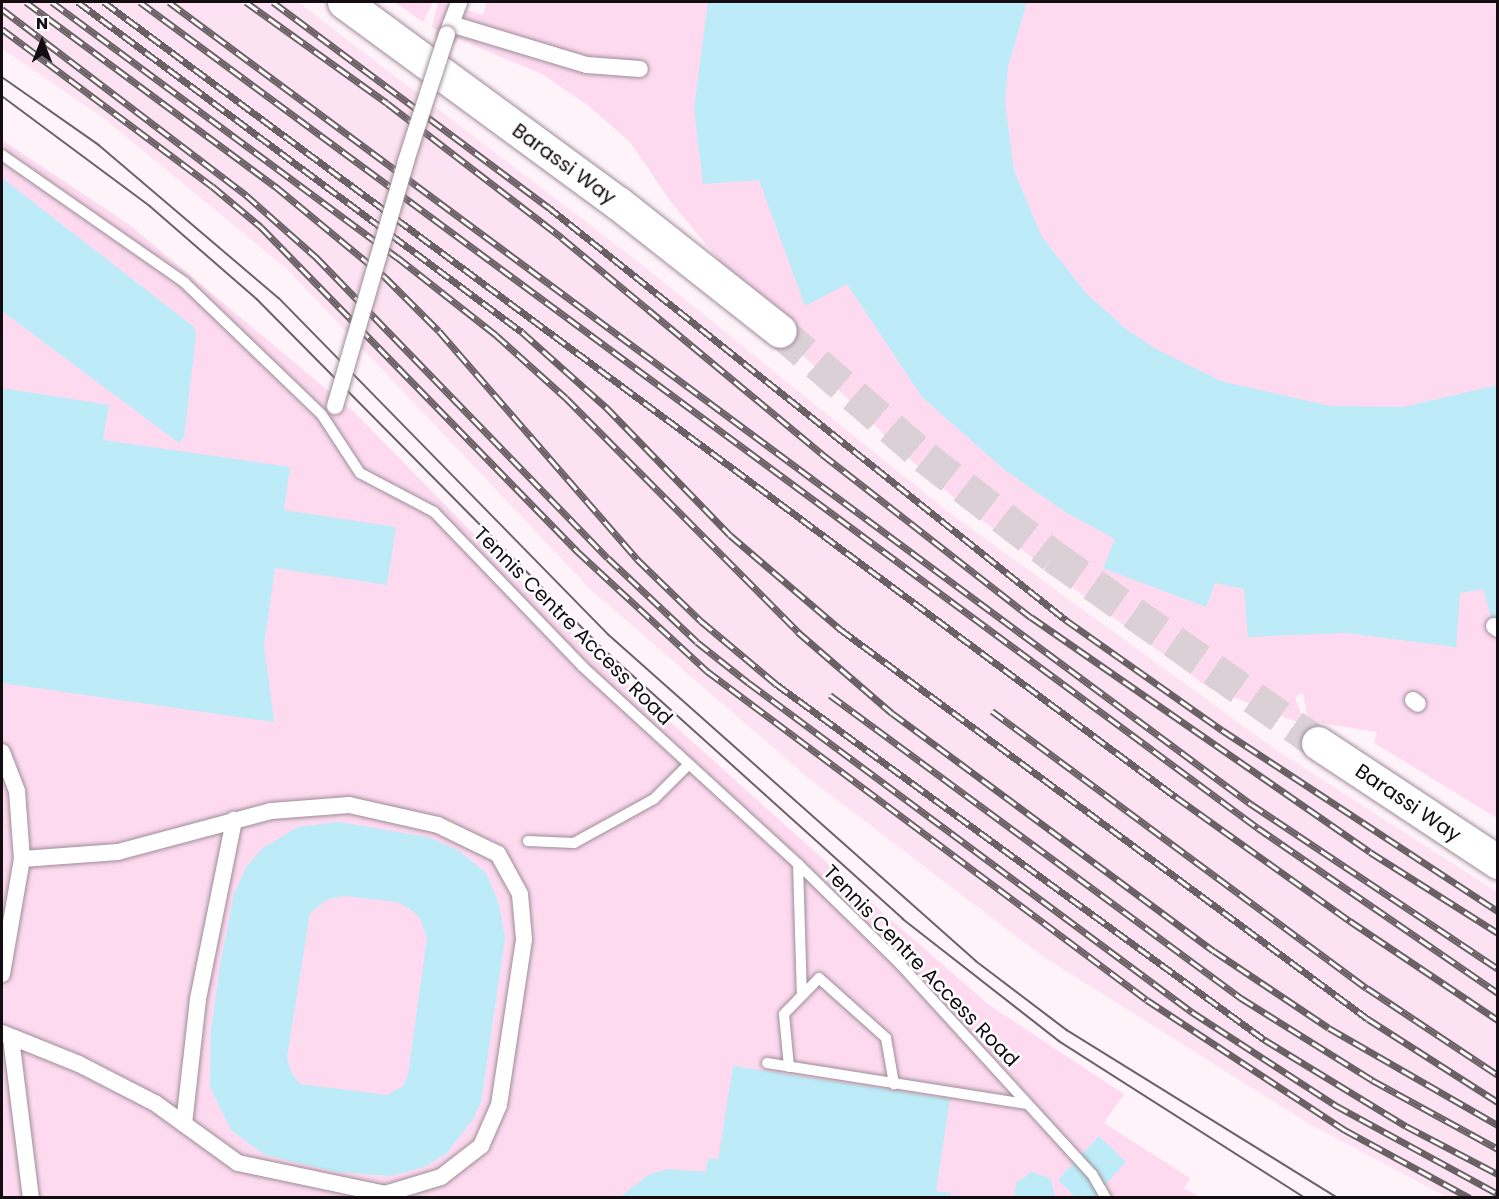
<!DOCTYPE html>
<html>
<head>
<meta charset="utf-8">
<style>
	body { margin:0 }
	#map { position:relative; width:1499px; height:1199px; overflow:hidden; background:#fff3fa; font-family:Poppins,sans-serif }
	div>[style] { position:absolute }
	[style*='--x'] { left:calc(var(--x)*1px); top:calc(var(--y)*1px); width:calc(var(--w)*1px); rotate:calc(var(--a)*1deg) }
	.built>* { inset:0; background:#fce2f2 }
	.green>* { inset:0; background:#fddaf0 }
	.building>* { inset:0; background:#bdecf8 }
	.primary-tunnel>* { height:33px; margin-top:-16.5px; transform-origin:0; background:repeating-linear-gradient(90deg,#dcd0d7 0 33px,transparent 0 49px) }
	.roads { filter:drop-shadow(0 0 2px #9e8c97) drop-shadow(0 0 2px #9e8c97) }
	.service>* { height:10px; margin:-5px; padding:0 5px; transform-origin:5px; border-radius:5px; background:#fff }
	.pedestrian>* { height:16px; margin:-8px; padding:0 8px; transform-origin:8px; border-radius:8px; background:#fff }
	.primary>* { height:33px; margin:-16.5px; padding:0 16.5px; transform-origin:16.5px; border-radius:16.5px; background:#fff }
	.tram>* { height:1.5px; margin:-0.75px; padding:0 0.75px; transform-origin:0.75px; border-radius:0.75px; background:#6a6166 }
	.rail>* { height:7px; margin-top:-3.5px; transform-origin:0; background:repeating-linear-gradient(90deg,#fff 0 14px,#6a6166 0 28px); box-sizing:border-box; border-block:2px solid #6a6166 }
	.bridges { filter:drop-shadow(0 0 2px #9e8c97) drop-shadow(0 0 2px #9e8c97) }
	.pedestrian-bridge>* { height:16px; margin:-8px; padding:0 8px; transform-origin:8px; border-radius:8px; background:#fff }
	span { translate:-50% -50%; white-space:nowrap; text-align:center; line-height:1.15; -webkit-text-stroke:5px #fff; paint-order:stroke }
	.street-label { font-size:20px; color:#130c10 }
	.frame { position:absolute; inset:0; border:3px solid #130c10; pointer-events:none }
	.north { position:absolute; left:12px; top:12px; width:60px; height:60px; -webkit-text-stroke:4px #fff; paint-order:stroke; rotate:0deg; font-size:16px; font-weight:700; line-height:24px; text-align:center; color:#130c10 }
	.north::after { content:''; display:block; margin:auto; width:21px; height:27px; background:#130c10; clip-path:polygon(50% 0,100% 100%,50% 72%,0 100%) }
</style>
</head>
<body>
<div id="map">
	<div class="built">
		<i style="clip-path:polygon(2px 2px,298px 2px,641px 264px,947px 511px,1275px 749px,1497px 892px,1497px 1197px,1447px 1197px,1311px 1125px,1042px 956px,807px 777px,590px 589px,287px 269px,101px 116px,2px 49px)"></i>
	</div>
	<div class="green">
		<i style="clip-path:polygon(395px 2px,433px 2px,423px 22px)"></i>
		<i style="clip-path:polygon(438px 2px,483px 15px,487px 2px,1497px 2px,1497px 818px,1374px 743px,1377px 732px,1308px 721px,1303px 693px,1295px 697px,1305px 725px,1209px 688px,968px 510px,904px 454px,777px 330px,671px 202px,630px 142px,590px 107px,542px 74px,432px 28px)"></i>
		<i style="clip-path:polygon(2px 140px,131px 226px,356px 414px,568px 630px,881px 911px,989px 1005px,1124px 1094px,1104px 1123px,1190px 1178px,1184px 1188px,1200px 1197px,2px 1197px)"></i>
	</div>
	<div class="building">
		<i style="clip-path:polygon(708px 2px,1027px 2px,1008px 67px,1005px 102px,1014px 171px,1042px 237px,1086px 293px,1126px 329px,1156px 349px,1221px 381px,1330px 406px,1403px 407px,1498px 385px,1498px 625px,1494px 626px,1483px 589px,1460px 593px,1456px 647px,1346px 633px,1248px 637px,1244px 589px,1215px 583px,1206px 607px,1103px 568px,1115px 539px,1067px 513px,1006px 471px,922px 397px,847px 284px,805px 306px,759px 180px,703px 184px,694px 109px)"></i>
		<i style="clip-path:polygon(2px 178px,194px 327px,196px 336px,184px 437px,179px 443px,2px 311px)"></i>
		<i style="clip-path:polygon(2px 388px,109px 405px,103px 440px,290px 467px,284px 510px,396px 527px,387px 585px,275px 568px,264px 645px,274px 722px,2px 683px)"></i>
		<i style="clip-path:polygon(evenodd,338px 822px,428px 837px,458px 850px,486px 873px,499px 904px,505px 938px,481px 1102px,473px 1119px,447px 1153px,424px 1167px,391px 1176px,337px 1172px,265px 1155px,231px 1130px,210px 1087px,211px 1030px,221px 960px,234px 894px,246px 867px,264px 847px,298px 827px,338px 822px,346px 896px,397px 902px,410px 909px,420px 918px,427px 938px,408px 1075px,403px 1086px,387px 1095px,300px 1084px,291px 1072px,287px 1057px,310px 913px,328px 899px,346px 896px)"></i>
		<i style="clip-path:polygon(733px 1066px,950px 1099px,936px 1191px,951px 1193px,950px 1198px,619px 1198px,648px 1175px,668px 1169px,706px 1172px,708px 1158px,718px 1160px)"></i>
		<i style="clip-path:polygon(1099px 1136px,1126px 1162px,1093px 1198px,1076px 1198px,1058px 1180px)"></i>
		<i style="clip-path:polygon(1032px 1172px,1051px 1179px,1055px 1198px,1014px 1198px,1016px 1183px)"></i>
	</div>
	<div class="primary-tunnel">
		<i style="--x:780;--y:331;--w:192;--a:41"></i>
		<i style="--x:925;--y:457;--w:162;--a:37.7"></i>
		<i style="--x:1053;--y:556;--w:324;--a:35.2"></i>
	</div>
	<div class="roads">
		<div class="service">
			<i style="--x:2;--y:155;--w:222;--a:34.9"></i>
			<i style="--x:184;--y:282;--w:192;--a:43.9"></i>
			<i style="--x:322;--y:415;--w:69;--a:56.8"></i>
			<i style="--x:360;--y:473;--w:84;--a:27.8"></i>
			<i style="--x:434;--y:512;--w:214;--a:46.1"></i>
			<i style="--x:582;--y:666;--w:293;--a:42.5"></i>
			<i style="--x:798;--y:864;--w:141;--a:44.4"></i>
			<i style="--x:899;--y:963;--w:286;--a:47.6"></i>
			<i style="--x:1092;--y:1174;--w:28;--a:60"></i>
			<i style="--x:528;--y:841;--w:46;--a:2.5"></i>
			<i style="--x:574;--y:843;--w:91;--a:-28.8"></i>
			<i style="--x:654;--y:799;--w:49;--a:-45"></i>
			<i style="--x:798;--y:864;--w:131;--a:88.3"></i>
			<i style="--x:767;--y:1063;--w:263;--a:9"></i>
			<i style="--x:789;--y:1067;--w:53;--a:-95.4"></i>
			<i style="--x:784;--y:1014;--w:50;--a:-45.8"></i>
			<i style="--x:819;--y:978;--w:90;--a:41.8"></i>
			<i style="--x:886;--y:1038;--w:47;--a:80.1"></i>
		</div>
		<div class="pedestrian">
			<i style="--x:451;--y:24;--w:142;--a:16.8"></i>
			<i style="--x:587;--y:65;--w:53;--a:4.3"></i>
			<i style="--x:447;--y:34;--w:34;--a:-69"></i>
			<i style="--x:1494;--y:626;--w:5;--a:37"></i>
			<i style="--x:1413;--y:700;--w:6;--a:39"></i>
			<i style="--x:2;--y:752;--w:42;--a:69"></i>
			<i style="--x:17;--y:791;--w:68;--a:85.8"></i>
			<i style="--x:22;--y:859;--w:117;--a:99.9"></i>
			<i style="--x:2;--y:1033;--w:83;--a:21.9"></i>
			<i style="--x:79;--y:1064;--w:85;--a:27.2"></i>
			<i style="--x:155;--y:1103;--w:102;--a:35.9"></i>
			<i style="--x:238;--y:1163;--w:150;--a:11.9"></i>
			<i style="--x:385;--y:1194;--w:59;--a:-16.9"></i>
			<i style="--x:441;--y:1177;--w:51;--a:-37.8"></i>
			<i style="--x:481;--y:1146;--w:45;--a:-66.3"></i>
			<i style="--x:499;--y:1105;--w:168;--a:-81.4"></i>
			<i style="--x:524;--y:939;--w:45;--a:-95.1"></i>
			<i style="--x:520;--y:894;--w:46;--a:-118.8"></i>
			<i style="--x:498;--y:854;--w:67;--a:-154.2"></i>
			<i style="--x:438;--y:825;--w:91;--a:-167.3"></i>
			<i style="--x:349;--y:805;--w:78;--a:175.6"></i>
			<i style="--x:271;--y:811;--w:158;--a:165"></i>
			<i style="--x:118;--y:852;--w:96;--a:175.8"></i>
			<i style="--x:11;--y:1038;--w:161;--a:82.9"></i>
			<i style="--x:184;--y:1124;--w:126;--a:-83.6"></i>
			<i style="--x:198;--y:999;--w:183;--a:-78.6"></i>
		</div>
		<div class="primary">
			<i style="--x:344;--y:2;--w:340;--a:36.3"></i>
			<i style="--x:618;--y:203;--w:206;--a:38.3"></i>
			<i style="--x:1318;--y:743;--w:216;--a:33.5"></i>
		</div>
	</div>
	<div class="tram">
		<i style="--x:2;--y:77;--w:118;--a:35"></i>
		<i style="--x:99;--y:145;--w:236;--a:40.4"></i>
		<i style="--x:279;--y:298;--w:470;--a:45.6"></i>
		<i style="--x:608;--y:634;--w:492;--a:41.6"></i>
		<i style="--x:976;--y:961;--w:114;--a:37.2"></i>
		<i style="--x:1067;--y:1030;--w:319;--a:31.8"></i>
		<i style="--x:2;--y:96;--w:184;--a:36.6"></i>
		<i style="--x:150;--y:206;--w:142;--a:41"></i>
		<i style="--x:257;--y:299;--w:485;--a:45.3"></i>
		<i style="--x:598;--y:644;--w:411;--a:42"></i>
		<i style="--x:903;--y:919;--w:198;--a:38"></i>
		<i style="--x:1059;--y:1041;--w:292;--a:32.5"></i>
	</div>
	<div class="rail">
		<i style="--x:26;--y:2;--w:310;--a:36.5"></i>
		<i style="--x:275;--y:186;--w:143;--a:39.6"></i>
		<i style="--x:385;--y:277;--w:76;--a:45"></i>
		<i style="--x:439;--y:331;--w:302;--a:49"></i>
		<i style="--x:637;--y:559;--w:89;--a:44.1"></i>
		<i style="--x:701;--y:621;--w:98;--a:40"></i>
		<i style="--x:776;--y:684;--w:605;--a:36.06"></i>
		<i style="--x:1265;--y:1040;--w:165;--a:31.4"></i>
		<i style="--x:1406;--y:1126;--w:104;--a:27.6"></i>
		<i style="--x:52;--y:2;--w:429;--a:36.5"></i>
		<i style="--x:397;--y:257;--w:126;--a:38.2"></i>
		<i style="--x:496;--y:335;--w:94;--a:42"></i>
		<i style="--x:566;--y:398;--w:330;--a:45.2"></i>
		<i style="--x:798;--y:632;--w:124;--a:40.8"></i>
		<i style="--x:892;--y:713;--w:400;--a:36.5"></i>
		<i style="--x:1214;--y:951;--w:138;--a:33.8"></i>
		<i style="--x:1329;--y:1028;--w:195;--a:29.9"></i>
		<i style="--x:78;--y:2;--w:553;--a:36.62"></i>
		<i style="--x:522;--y:332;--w:113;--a:41.8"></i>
		<i style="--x:606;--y:407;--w:178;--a:45.9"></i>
		<i style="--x:730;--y:535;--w:145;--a:40.5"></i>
		<i style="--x:840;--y:629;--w:656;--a:36.45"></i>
		<i style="--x:1368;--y:1019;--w:154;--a:32.6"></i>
		<i style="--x:104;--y:2;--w:1335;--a:36.56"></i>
		<i style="--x:1176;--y:797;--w:214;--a:35.5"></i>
		<i style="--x:1350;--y:921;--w:178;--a:33.8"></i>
		<i style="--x:140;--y:2;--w:1390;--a:36.46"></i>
		<i style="--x:1258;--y:828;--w:291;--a:34.5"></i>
		<i style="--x:169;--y:2;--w:1347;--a:36.55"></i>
		<i style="--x:1251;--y:804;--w:297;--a:33.7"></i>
		<i style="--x:246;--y:2;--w:173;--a:35.6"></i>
		<i style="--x:387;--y:103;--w:221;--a:37.6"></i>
		<i style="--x:562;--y:238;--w:338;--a:39.7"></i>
		<i style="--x:822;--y:454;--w:265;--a:38"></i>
		<i style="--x:1031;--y:617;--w:412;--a:34.7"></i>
		<i style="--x:1370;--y:852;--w:151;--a:32.3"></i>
		<i style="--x:273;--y:2;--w:342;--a:36.7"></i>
		<i style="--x:547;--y:206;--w:664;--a:38.58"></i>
		<i style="--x:1066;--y:620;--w:191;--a:35.2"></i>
		<i style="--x:1222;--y:730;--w:330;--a:33.3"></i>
		<i style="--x:2;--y:9;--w:307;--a:37.3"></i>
		<i style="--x:246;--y:195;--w:94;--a:41.5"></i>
		<i style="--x:316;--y:257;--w:419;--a:45.9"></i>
		<i style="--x:608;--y:558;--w:122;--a:43.3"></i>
		<i style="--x:697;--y:642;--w:66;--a:38.3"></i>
		<i style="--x:749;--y:683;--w:552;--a:36.6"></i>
		<i style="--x:1192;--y:1012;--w:171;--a:33"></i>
		<i style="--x:1335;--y:1105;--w:186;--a:28.6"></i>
		<i style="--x:2;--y:29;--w:262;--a:36.8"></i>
		<i style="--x:212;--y:186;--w:64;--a:39.9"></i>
		<i style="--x:261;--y:227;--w:453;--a:45.7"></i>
		<i style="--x:577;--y:551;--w:177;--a:42.7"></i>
		<i style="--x:707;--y:671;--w:549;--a:36.79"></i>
		<i style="--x:1147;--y:1000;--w:237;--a:33.3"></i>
		<i style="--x:1345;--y:1130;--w:142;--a:28.5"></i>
		<i style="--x:830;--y:695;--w:511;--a:36.4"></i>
		<i style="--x:1241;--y:998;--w:155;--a:32"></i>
		<i style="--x:1372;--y:1080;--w:144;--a:28.7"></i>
		<i style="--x:992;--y:711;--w:466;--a:36.5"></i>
		<i style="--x:1367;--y:988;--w:157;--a:33.6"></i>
	</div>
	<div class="bridges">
		<div class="pedestrian-bridge">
			<i style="--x:335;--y:406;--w:255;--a:-73.8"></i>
			<i style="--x:406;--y:161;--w:133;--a:-72.1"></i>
		</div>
	</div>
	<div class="street-label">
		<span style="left:564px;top:164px;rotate:36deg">Barassi Way</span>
		<span style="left:573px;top:626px;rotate:45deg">Tennis Centre Access Road</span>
		<span style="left:1408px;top:803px;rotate:34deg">Barassi Way</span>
		<span style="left:921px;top:966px;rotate:46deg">Tennis Centre Access Road</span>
	</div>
	<div class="frame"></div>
	<div class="north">N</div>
</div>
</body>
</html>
